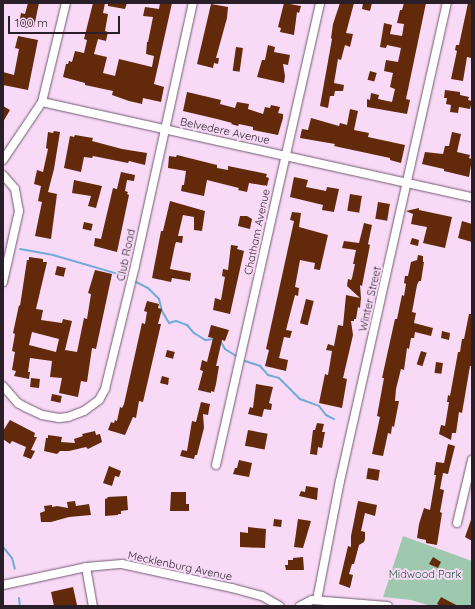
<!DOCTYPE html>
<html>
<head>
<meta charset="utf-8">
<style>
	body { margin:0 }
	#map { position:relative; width:475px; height:609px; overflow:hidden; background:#f8daf6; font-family:Quicksand,sans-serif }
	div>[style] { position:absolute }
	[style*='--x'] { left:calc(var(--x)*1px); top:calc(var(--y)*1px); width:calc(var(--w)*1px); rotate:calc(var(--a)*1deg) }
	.green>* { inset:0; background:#9ec9af }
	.stream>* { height:2px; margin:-1px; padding:0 1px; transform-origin:1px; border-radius:1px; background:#70aad9 }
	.building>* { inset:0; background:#62290b; transform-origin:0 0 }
	.roads { filter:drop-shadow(0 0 1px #725971) drop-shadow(0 0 1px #725971) }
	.minor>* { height:8px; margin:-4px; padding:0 4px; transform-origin:4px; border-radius:4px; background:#fff }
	span { translate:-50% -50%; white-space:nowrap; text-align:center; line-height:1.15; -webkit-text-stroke:4px #f8daf6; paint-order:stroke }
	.street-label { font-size:11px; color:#2a1f29 }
	.park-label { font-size:11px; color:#21563b }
	.frame { position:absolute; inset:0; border:4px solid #2a1f29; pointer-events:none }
	.scale { position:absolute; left:8px; top:16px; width:112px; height:18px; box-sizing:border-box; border:2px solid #2a1f29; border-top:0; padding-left:5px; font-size:12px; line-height:14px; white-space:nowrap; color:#2a1f29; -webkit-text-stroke:3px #f8daf6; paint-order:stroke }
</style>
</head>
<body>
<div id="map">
	<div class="green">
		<i style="clip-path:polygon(403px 536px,472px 561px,472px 606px,431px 606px,411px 600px,383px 597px)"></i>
	</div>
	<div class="stream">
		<i style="--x:20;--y:249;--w:34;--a:10"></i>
		<i style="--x:53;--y:255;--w:72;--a:16.2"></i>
		<i style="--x:136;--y:282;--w:13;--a:27"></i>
		<i style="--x:148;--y:288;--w:16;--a:45"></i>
		<i style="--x:159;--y:299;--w:12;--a:76"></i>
		<i style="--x:162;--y:311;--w:14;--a:60"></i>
		<i style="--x:169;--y:323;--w:7;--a:-16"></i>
		<i style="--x:176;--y:321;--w:12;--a:20"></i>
		<i style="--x:187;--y:325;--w:11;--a:49"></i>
		<i style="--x:194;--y:333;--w:13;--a:32"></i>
		<i style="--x:205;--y:340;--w:10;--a:-6"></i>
		<i style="--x:221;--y:342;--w:8;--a:60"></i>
		<i style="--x:225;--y:349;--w:13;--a:32"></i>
		<i style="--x:245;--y:361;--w:16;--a:18"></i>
		<i style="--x:260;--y:366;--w:12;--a:48"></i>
		<i style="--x:268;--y:375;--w:11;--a:15"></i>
		<i style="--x:279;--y:378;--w:30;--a:45"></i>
		<i style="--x:300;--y:399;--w:20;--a:20"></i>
		<i style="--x:319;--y:406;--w:11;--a:52"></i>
		<i style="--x:326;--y:415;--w:9;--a:27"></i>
		<i style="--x:3;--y:547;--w:14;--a:51"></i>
		<i style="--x:12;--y:558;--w:11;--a:75"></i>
		<i style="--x:19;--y:598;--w:8;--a:83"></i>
	</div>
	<div class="building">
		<i style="clip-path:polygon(28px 3px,39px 3px,34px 27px,25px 28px,19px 24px,21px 13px,25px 14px)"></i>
		<i style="clip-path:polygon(93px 3px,105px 3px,103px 13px,108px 14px,105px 31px,108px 32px,106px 41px,98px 39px,94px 54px,107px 57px,103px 73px,115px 76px,119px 59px,152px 67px,154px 56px,146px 54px,147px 42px,148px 42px,153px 17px,143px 16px,145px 7px,159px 9px,160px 3px,172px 3px,154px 84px,164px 87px,161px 102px,143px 98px,142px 104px,129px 101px,112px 95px,113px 91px,85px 85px,85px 83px,63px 77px,66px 64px,68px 64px,69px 61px,72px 62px,75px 51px,84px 53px,87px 40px,84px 39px)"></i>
		<i style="clip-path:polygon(108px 3px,127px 3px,125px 9px,108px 6px)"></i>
		<i style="clip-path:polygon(284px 3px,301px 6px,299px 13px,297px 12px,294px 35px,280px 32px,281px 28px,278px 27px)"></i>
		<i style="clip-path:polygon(340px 3px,354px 3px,346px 33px,353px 34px,350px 47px,345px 45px,341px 60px,338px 59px,334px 83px,344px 85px,343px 91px,335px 91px,334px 96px,330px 96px,328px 108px,320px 106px,332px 39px,331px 38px,333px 24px)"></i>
		<i style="clip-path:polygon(363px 3px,372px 3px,370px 11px,362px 9px)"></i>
		<i style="clip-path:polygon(404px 3px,426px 3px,406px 99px,410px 100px,407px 114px,367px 107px,367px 99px,370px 100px,371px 93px,379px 95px,378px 99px,392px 102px,395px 89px,390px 87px,393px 73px,384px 71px,386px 60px,398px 62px,401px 48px,387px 45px,386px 48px,380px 47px,384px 23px,392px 25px,390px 34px,402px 36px,404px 24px,397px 23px,400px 10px,402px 10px)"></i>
		<i style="clip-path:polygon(468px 3px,472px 3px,472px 52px,471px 58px,467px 57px,463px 81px,451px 79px,457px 51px,455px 50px,456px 45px,459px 45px)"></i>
		<i style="clip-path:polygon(211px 4px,228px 7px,227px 18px,216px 58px,219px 58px,218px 64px,214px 63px,213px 68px,197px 64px)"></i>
		<i style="clip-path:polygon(18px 36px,38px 40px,28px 90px,3px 85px,3px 72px,14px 75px,19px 49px,15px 48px)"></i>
		<i style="clip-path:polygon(268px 45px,275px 47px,274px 52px,290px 55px,288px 65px,283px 64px,285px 76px,284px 83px,257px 77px,262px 60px,265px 60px)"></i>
		<i style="left:236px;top:47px;width:7px;height:24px;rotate:8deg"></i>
		<i style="left:370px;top:71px;width:7px;height:9px;rotate:16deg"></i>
		<i style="clip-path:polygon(445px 90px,460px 92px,460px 95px,469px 97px,468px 100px,472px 101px,470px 109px,459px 107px,458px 113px,450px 112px,451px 105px,446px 104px,447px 98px,444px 98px)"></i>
		<i style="clip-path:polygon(187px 92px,221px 100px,220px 104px,235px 108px,237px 102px,249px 104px,248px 109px,263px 114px,265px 107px,270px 108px,271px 105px,280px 107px,278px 113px,283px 114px,283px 118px,278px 135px,253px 130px,253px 127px,239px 124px,238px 126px,231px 124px,232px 123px,217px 119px,183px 111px)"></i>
		<i style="clip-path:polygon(3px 106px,10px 110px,3px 122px)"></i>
		<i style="clip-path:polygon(350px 109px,358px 111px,354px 130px,369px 133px,368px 137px,405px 145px,401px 163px,390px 160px,390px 158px,334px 146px,335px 144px,300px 138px,302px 129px,308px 130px,311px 118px,339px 126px,340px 123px,347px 125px)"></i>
		<i style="clip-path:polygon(54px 131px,60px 132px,54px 169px,48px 192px,57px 194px,51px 239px,35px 236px,42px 202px,38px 201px,41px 186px,34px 184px,37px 170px,43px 172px,48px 149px,46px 148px,48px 132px,53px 133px)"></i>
		<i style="clip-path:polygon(452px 132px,461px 134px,457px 152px,470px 155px,469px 158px,472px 159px,469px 177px,444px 171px,444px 169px,422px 164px,425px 152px,443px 154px,445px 146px,449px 146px)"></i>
		<i style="clip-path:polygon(75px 135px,93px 138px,92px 141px,122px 149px,147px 153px,145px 165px,129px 161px,128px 163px,93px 156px,92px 158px,84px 157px,81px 172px,64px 168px,70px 136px,74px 137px)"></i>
		<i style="clip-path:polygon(177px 155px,217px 165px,217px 168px,228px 170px,228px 166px,267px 174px,266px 177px,269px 178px,267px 186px,249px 183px,247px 192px,238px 190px,239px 188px,207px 180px,204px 196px,181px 191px,182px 185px,184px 185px,186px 171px,168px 168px,169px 156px,176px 157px)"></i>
		<i style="clip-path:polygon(121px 172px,135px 175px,134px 181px,127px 180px,125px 191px,128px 192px,127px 194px,129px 195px,117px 252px,94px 246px,95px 238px,101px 239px,113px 188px,117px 189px)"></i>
		<i style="clip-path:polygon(294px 177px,308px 180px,306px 187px,326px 191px,327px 187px,339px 189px,334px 212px,322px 210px,323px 205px,290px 197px)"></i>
		<i style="clip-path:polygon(74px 180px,102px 186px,96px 208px,88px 206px,91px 196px,72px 193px)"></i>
		<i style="left:350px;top:194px;width:12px;height:17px;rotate:9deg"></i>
		<i style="clip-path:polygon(170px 201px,205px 211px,202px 231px,194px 230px,194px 217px,183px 215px,178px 236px,183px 236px,182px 243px,176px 242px,175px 245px,170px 269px,191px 273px,190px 281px,172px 278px,171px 282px,152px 278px,161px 231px,163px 231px)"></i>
		<i style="left:378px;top:202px;width:12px;height:17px;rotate:9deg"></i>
		<i style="clip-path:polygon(419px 208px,419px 210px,452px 217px,445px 248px,423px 243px,427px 227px,411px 224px,413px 214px,406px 211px)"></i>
		<i style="clip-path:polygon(292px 212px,301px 213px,299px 227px,328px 235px,320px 270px,314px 269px,315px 263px,300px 260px,295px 287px,299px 288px,298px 296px,295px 295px,286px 330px,292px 331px,290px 338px,284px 337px,279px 358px,288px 360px,286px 371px,265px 366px,269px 350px,266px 349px,294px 221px,290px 220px)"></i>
		<i style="clip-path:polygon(240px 216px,247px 216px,252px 219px,250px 229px,238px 226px)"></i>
		<i style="clip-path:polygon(462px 221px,472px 224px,472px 242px,458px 238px)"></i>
		<i style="left:84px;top:222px;width:9px;height:7px;rotate:13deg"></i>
		<i style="clip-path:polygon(364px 223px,372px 225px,368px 244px,370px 245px,362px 286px,360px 285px,361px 298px,360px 308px,358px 307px,356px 319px,354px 319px,354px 321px,351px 321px,353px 335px,343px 378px,347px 379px,342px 408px,319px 403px,325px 374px,328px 375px,332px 351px,326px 350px,328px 344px,334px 346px,338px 325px,343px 326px,346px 295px,360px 298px,347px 286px,348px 279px,351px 280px,352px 278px,355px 264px,353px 264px,356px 250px,342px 248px,344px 241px,359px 243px)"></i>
		<i style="clip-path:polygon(412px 238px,419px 240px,418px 246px,410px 244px)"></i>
		<i style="clip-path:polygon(231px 245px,238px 246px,237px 249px,244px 251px,230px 314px,213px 310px,215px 298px,221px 300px,225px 277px,222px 276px,223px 269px,228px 270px)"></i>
		<i style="clip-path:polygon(418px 255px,423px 256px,423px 262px,424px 262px,421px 281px,419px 281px,417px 285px,412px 312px,416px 313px,414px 323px,433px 328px,431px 336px,415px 332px,414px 338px,411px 338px,409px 349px,407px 348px,404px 370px,401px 369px,396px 389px,395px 401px,399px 401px,394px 427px,392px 426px,391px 434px,388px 433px,383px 456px,372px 454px,380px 417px,377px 416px,384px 378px,382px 378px,395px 319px,397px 319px,402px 295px,404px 296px,406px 284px,404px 283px,405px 276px,408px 276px,411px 262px,417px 260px)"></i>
		<i style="clip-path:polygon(evenodd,29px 257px,43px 259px,43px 262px,47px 262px,36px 309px,43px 310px,41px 320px,62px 323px,63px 319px,72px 321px,65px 350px,77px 352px,84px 318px,87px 319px,91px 294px,88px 293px,95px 270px,112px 274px,96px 349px,92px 348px,87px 382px,81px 381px,78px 397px,59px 393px,62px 378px,50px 377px,52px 361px,30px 358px,28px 372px,30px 372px,29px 379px,14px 376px,16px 371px,12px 370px,15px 352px,12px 351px,15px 334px,13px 333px,19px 305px,20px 306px,27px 260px,29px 260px,29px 257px,32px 332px,59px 339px,56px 352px,29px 345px,32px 332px)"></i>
		<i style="left:57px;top:266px;width:9px;height:9px;rotate:13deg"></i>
		<i style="left:306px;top:299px;width:8px;height:25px;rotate:14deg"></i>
		<i style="clip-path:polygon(147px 301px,159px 304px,158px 308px,162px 309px,158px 324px,161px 324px,143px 402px,139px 401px,136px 418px,133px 417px,125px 435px,108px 430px,111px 422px,114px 423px,115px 420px,117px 421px,120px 407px,122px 408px,124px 404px,142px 323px,145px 324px,147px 312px,144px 311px)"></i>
		<i style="clip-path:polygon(469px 314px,472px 314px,472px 366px,470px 366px,462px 413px,459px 412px,456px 433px,452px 433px,451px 440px,439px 434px,441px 425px,445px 426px,449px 402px,447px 402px,448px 395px,450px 396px,458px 352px,460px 352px,462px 339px,464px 339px)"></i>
		<i style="clip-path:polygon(211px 325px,229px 330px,225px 341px,222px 340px,216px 366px,219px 366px,216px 384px,214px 392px,211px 391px,211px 393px,198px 390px,203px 371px,200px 370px,202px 360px,207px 362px,213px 338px,208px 337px)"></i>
		<i style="clip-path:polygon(442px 331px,450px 333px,449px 340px,441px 338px)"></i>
		<i style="left:167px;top:350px;width:8px;height:7px;rotate:14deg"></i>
		<i style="left:421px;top:351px;width:6px;height:14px;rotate:18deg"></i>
		<i style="left:436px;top:362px;width:7px;height:11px;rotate:8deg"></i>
		<i style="clip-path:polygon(162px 376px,169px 378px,168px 385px,160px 383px)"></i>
		<i style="left:31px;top:378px;width:9px;height:9px;rotate:6deg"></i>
		<i style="clip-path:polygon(256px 384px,273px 387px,269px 403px,272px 404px,271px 410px,264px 409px,262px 417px,248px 414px,250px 407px,253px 408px)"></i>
		<i style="left:52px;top:394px;width:10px;height:7px;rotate:11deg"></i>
		<i style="clip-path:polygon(201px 402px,210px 404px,208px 415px,203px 414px,204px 428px,197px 455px,195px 455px,194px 459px,180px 456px,182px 450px,187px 451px,192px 421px,196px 422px)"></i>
		<i style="clip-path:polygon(10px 420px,35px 433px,34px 437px,37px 437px,31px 450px,35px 451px,31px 459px,23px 456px,26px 447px,12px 441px,10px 444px,3px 439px,3px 431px)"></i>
		<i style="clip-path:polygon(317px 423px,324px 424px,322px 432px,325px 432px,322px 448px,318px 447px,317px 455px,310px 454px,313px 430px,315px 430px)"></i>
		<i style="left:248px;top:430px;width:20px;height:16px;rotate:11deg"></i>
		<i style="clip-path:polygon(95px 431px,96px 435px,100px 434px,102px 442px,88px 449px,86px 447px,69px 451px,60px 451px,57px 454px,44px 451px,46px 438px,48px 438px,48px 435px,62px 437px,61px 442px,75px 443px,74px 439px,83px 436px,82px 434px)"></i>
		<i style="clip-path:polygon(448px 444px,455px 446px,448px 474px,443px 473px,440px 489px,444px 490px,440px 512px,442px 513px,437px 545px,426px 543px,426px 540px,417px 538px,419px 524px,424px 508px,430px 510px,436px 475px,434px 475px,436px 462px,444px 463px)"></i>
		<i style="clip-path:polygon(239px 460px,252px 463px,249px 477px,233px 474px,235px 468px,237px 468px)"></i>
		<i style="clip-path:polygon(109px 466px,121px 471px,119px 477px,115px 476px,112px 486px,103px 483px)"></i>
		<i style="left:368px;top:468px;width:12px;height:11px;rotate:9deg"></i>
		<i style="clip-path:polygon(306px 486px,318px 488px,317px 500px,299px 496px,301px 491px,305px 492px)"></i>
		<i style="clip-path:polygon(171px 492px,186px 492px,186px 504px,189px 504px,189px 511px,170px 511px)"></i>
		<i style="clip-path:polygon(127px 496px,128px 510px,121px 511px,121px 514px,118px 514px,118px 515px,105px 516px,105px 499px,108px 498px,107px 497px)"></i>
		<i style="clip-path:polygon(75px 501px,76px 506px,89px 504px,91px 515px,69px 517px,51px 522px,41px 522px,40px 513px,45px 511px,44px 506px,52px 505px,52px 507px,57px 506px,68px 508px,67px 502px)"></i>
		<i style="clip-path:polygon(358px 501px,377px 505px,375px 516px,365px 513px,361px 531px,365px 532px,365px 539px,364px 542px,359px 545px,354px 564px,352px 564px,349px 574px,353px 575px,350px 588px,339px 584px,348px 546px,351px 547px,351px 536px)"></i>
		<i style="left:274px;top:519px;width:8px;height:7px;rotate:7deg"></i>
		<i style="clip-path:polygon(298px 519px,311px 521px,303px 548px,294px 547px)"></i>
		<i style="clip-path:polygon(471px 520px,472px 520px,472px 541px,465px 537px)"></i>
		<i style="clip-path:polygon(248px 527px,266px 529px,265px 548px,240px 547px,240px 532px,248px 533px)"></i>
		<i style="clip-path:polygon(303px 557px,304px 570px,286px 570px,285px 565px,288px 565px,288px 560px,293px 560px,293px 558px)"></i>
		<i style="clip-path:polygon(433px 557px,441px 562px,438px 568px,429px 564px)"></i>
		<i style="clip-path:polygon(73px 587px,77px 605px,54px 606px,51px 592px)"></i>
		<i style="clip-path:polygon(441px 597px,458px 606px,441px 606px,437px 604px)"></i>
	</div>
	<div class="roads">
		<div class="minor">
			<i style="--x:42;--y:102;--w:440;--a:12.5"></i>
			<i style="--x:3;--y:160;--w:70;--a:-56.1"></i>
			<i style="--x:42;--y:102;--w:102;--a:-76.4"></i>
			<i style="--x:3;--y:175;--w:18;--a:49"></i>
			<i style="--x:15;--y:189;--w:22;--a:80"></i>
			<i style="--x:19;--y:211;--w:73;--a:102.7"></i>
			<i style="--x:3;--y:386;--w:23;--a:49"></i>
			<i style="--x:18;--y:403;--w:8;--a:30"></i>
			<i style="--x:25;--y:407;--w:19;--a:25"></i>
			<i style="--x:42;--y:415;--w:17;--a:10"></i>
			<i style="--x:59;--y:418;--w:9;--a:-6"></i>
			<i style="--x:68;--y:417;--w:17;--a:-21"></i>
			<i style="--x:84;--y:411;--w:19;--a:-36"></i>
			<i style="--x:99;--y:400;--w:13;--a:-61"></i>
			<i style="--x:105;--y:389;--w:127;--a:-76.3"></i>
			<i style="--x:135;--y:266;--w:269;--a:-77.6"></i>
			<i style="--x:216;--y:465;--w:474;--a:-77.3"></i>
			<i style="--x:457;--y:523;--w:65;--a:-76.6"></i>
			<i style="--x:86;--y:567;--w:40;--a:80"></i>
			<i style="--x:3;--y:585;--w:85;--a:-12.2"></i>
			<i style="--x:86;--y:567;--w:36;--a:-5"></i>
			<i style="--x:122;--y:564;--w:113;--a:12.3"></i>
			<i style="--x:232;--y:588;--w:31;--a:15"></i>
			<i style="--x:262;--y:596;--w:20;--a:30"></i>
			<i style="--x:317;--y:600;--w:121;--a:-79.1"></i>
			<i style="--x:340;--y:481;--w:490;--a:-77.4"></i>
			<i style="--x:300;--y:606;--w:13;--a:-27"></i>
			<i style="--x:312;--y:600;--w:76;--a:4.5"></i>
		</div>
	</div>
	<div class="street-label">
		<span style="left:225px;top:131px;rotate:12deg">Belvedere Avenue</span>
		<span style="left:257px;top:232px;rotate:-78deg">Chatham Avenue</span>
		<span style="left:126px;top:255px;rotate:-78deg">Club Road</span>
		<span style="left:370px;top:299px;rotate:-77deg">Winter Street</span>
		<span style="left:180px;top:566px;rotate:12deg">Mecklenburg Avenue</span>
	</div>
	<div class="park-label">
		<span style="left:425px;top:574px">Midwood Park</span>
	</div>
	<div class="frame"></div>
	<div class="scale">100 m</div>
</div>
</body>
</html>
